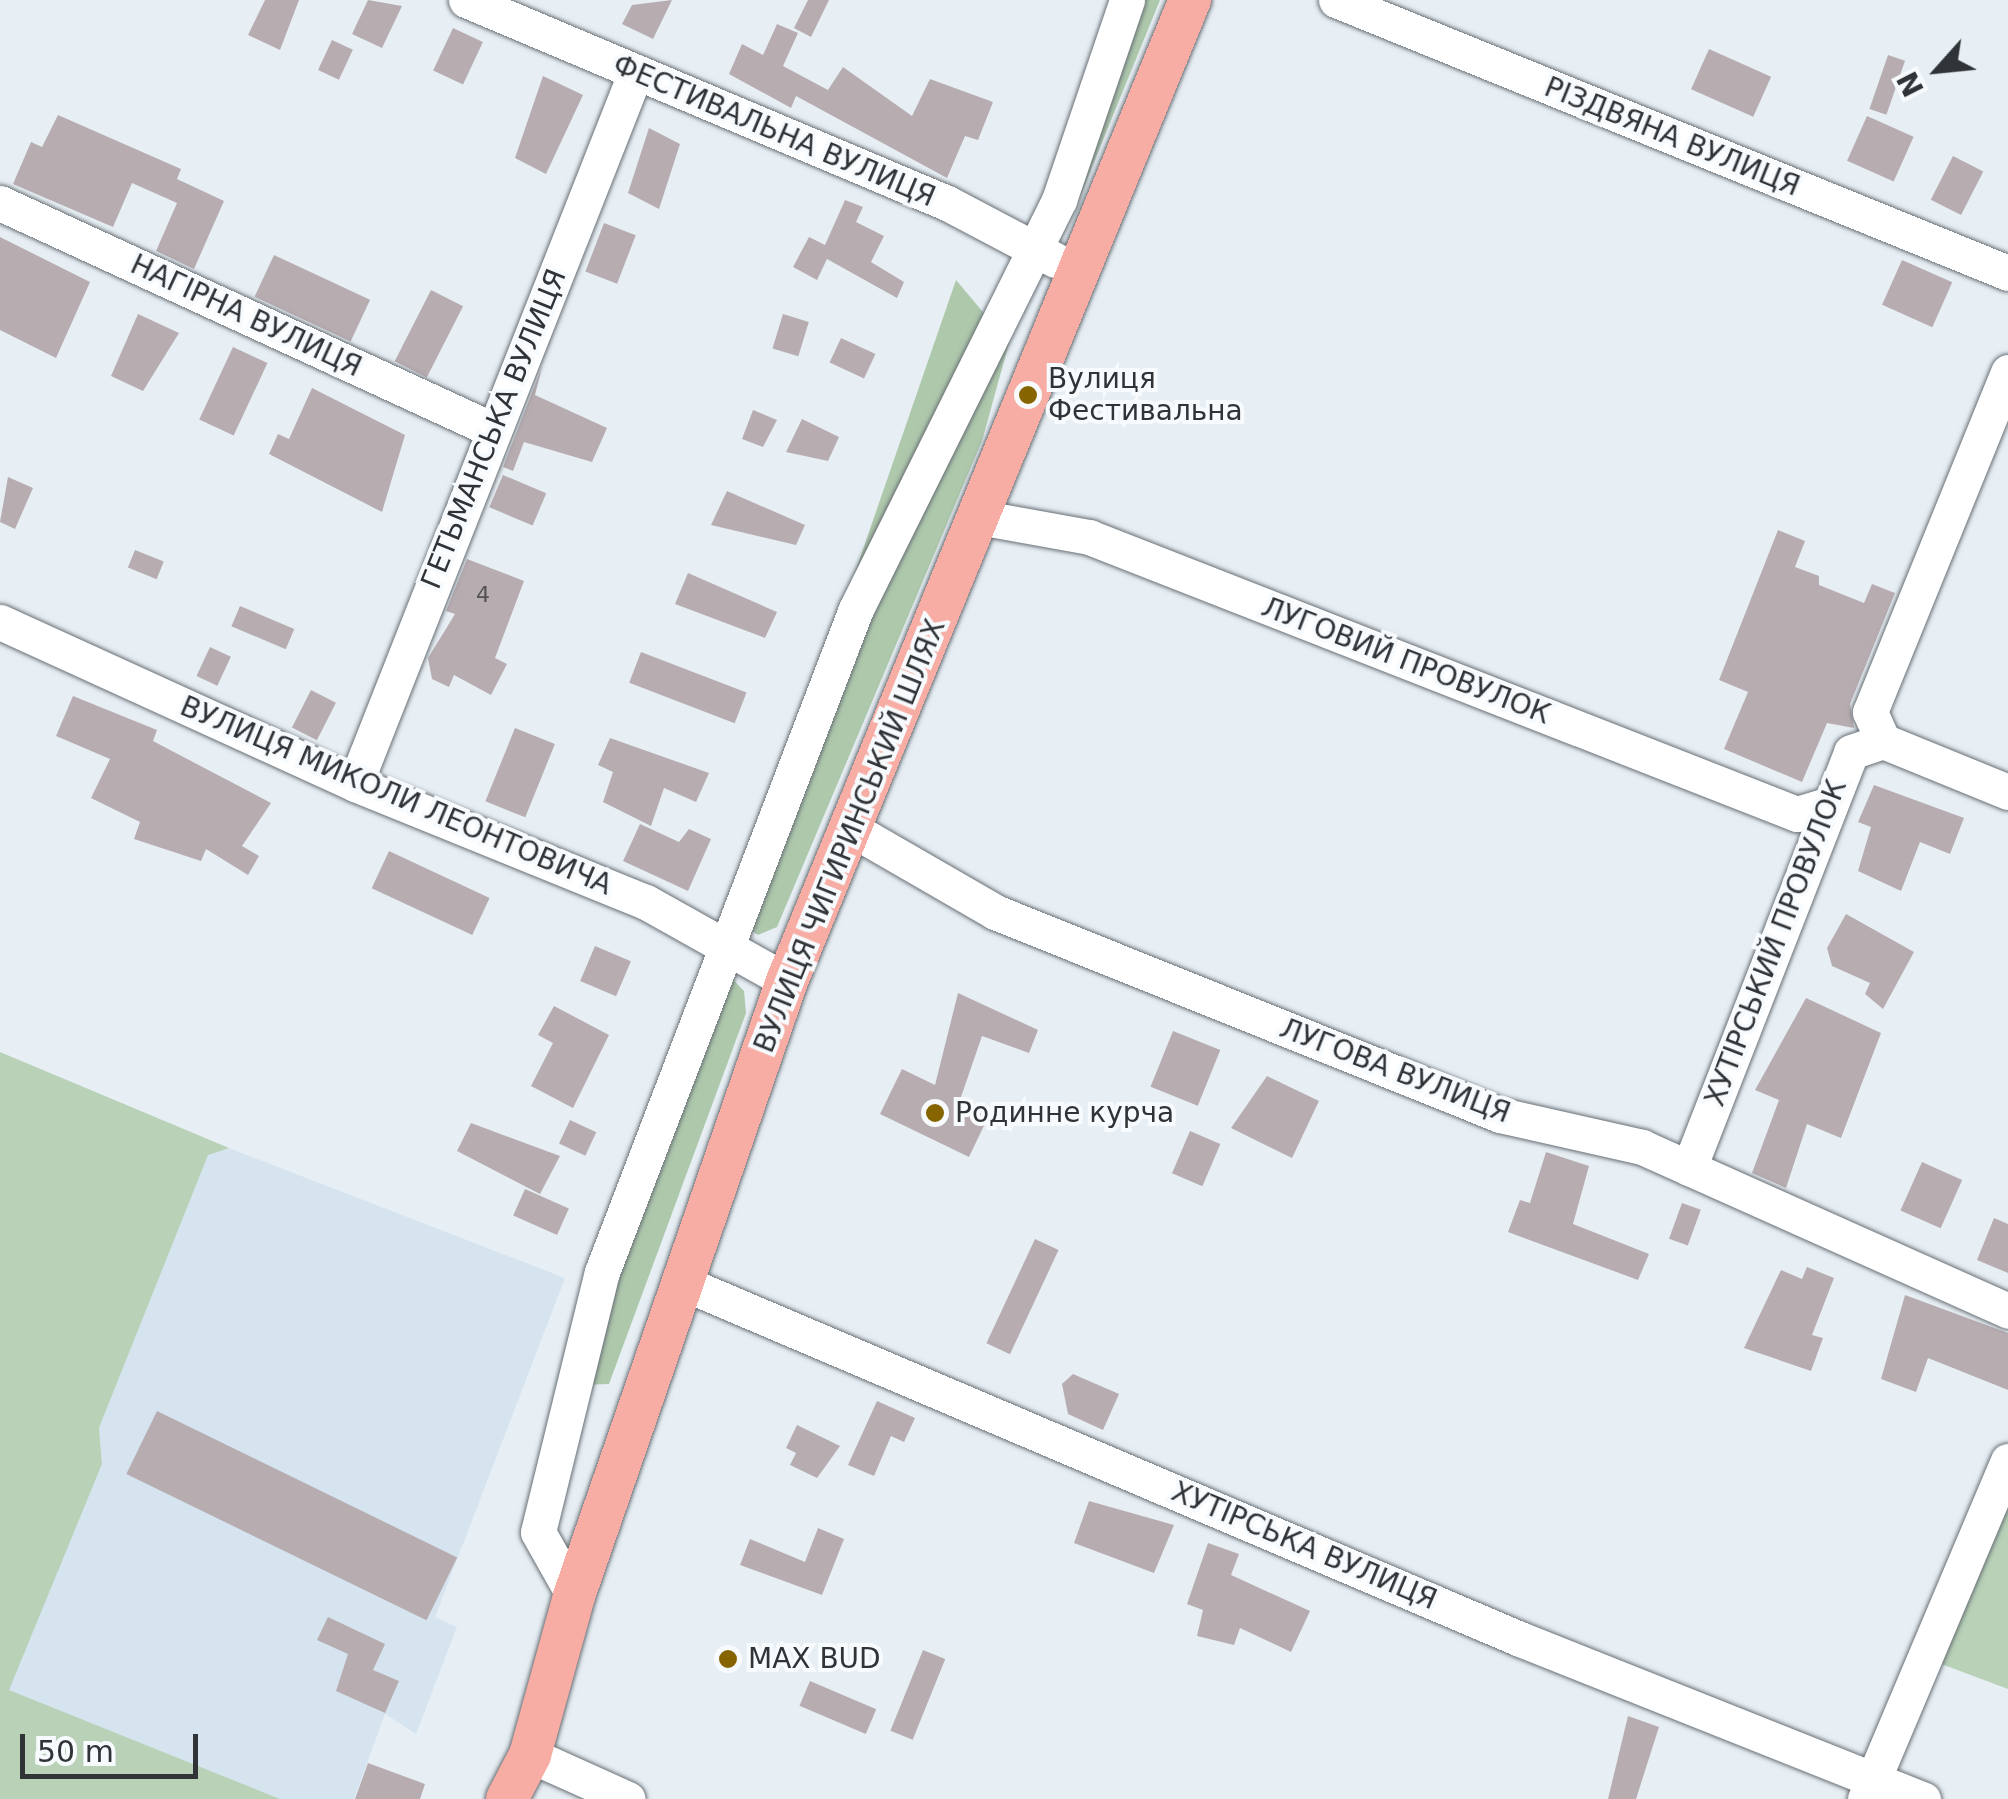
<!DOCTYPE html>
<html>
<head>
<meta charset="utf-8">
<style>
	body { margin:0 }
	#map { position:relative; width:2008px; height:1799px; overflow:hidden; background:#e7eff5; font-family:"DejaVu Sans",sans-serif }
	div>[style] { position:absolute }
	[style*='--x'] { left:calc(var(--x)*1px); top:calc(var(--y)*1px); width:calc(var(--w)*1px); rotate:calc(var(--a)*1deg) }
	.built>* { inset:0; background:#d5e4ef }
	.green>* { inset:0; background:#b8d1b7 }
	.forest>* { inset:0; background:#aec8ac }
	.building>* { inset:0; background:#b7adb1; transform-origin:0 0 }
	.roads { filter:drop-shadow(0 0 2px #686f75) drop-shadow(0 0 2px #686f75) }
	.minor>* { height:35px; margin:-17.5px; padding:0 17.5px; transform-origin:17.5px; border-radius:17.5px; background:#fff }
	.major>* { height:42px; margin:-21px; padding:0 21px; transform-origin:21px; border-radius:21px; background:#f7ada4 }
	.dots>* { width:28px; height:28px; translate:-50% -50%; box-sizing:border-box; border:5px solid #f8fbfe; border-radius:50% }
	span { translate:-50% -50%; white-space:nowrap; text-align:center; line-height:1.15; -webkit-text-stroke:8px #f8fbfe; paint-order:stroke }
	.number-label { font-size:22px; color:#525255 }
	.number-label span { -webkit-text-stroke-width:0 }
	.street-label { font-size:28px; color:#303436 }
	.poi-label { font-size:28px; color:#303436 }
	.left { translate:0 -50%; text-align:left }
	.north { position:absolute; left:1888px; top:20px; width:100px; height:100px; -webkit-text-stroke:8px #f8fbfe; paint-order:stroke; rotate:243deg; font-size:28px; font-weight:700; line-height:40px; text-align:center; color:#303436 }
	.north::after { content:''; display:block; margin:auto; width:35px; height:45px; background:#303436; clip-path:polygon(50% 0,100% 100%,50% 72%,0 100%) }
	.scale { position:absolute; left:20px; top:1734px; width:178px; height:45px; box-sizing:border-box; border:5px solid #303436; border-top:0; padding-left:12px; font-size:30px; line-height:35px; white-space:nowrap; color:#303436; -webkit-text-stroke:8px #f8fbfe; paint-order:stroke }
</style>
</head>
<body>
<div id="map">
	<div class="built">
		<i style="clip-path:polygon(229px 1148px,565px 1278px,435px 1617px,457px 1627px,416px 1734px,385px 1714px,354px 1799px,280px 1799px,8px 1690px,102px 1464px,99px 1428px,208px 1154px)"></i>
	</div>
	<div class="green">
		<i style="clip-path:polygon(0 1052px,229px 1148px,208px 1155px,99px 1428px,102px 1464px,9px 1690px,280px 1799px,0 1799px)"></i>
		<i style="clip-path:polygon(2008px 1476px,2008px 1689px,1936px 1662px)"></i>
	</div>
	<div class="forest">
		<i style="clip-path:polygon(1136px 0,1160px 0,1079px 199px,1099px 118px)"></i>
		<i style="clip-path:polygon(956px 280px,1009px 343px,982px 441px,777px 927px,758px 935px,735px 920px)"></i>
		<i style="clip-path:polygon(721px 967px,744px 991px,746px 1013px,609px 1384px,581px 1385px)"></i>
	</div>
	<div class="building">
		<i style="clip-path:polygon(265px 0,299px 0,280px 50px,248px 35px)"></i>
		<i style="clip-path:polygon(368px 0,402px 6px,382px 48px,352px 34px)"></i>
		<i style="clip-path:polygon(672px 0,653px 39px,622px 24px,632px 5px)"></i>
		<i style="clip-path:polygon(808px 0,829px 0,811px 37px,794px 28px)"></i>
		<i style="clip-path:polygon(777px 24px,798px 33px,783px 66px,828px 90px,843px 67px,912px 116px,930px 79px,993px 102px,978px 140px,965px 136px,947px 178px,796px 96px,791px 108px,729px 74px,742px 44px,763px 55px)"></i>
		<i style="left:453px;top:28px;width:33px;height:47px;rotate:25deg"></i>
		<i style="left:332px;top:40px;width:23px;height:33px;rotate:25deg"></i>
		<i style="left:1709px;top:49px;width:68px;height:44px;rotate:24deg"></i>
		<i style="left:1888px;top:55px;width:18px;height:57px;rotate:19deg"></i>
		<i style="clip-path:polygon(543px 76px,583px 95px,546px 174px,515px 158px)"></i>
		<i style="clip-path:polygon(58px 115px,181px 169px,177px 179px,224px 201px,194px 269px,156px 251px,177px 203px,132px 183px,113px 227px,13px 184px,31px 142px,42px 147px)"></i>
		<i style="left:1867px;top:116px;width:51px;height:49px;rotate:24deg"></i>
		<i style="clip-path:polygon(649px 128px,680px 144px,659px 209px,628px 193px)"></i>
		<i style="left:1953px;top:156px;width:34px;height:49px;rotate:27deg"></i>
		<i style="clip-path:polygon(845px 200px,863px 207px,856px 222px,884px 236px,871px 262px,904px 282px,897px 298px,827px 259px,817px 280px,793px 267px,809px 237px,825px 245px)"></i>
		<i style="left:604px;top:223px;width:34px;height:52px;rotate:21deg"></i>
		<i style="clip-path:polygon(0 237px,90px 282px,56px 358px,0 330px)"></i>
		<i style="left:274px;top:255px;width:106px;height:46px;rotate:25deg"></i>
		<i style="left:1902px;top:260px;width:55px;height:49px;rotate:24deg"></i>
		<i style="left:431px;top:290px;width:36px;height:80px;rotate:27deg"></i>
		<i style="clip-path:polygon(138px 314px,179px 333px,143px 391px,111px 376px)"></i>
		<i style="left:783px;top:314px;width:27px;height:36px;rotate:17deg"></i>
		<i style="left:841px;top:338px;width:38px;height:27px;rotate:25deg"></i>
		<i style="left:233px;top:347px;width:38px;height:80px;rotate:25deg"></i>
		<i style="clip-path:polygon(542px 367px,535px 395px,607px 428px,592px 462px,524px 442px,513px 471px,503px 467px)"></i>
		<i style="clip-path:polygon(312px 388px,405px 435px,382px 512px,269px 454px,278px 434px,289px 439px)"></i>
		<i style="clip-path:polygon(753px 410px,777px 420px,763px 447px,742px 439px)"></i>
		<i style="clip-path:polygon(802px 419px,839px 437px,828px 461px,786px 452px)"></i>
		<i style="left:503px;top:475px;width:47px;height:35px;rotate:23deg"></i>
		<i style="clip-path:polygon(8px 477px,33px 488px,15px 529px,0 522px)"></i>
		<i style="clip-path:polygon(727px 491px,805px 525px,796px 545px,711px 525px)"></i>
		<i style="clip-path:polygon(1778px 530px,1805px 541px,1795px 567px,1819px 576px,1819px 585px,1864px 603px,1872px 584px,1895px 593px,1850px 704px,1854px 728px,1827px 723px,1802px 782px,1724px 749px,1748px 692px,1719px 680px)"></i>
		<i style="left:135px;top:550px;width:31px;height:19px;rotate:22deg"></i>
		<i style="clip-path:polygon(467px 559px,524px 581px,495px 658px,507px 664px,491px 695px,454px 675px,449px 687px,432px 679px,428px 658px,455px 614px,446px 611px)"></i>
		<i style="clip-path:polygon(688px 573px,777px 612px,765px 638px,675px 604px)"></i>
		<i style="left:240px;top:606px;width:59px;height:22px;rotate:23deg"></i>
		<i style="left:210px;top:647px;width:23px;height:32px;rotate:25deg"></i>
		<i style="left:641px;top:652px;width:113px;height:33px;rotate:21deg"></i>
		<i style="left:311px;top:690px;width:28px;height:42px;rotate:27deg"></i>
		<i style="clip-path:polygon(73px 696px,157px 730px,153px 741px,271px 803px,242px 846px,259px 856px,248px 875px,206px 849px,201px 861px,134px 839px,140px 822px,91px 798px,110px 759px,56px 736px)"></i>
		<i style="left:515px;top:728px;width:43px;height:79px;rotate:22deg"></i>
		<i style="clip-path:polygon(610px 738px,709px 773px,696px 802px,664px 788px,651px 826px,603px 802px,613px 772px,598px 765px)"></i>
		<i style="clip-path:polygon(1874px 785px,1964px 818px,1950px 854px,1920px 842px,1901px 891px,1858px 871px,1871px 827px,1858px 822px)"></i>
		<i style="clip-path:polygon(640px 824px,679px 842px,689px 829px,711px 839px,688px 891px,623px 861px)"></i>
		<i style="left:389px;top:851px;width:111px;height:41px;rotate:25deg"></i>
		<i style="clip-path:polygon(1846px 914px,1914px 952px,1883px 1009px,1865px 994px,1870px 983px,1832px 966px,1827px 948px)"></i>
		<i style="left:595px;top:946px;width:39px;height:38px;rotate:23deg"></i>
		<i style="clip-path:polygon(958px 993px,1038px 1030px,1029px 1053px,982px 1036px,961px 1097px,991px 1111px,969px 1157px,880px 1114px,902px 1069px,935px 1085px)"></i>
		<i style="clip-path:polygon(1806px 998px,1881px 1033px,1841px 1138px,1807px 1124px,1786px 1188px,1752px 1173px,1779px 1100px,1755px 1090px)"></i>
		<i style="clip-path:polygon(554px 1006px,609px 1035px,573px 1108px,531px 1086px,553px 1043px,538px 1035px)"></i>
		<i style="left:1173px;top:1031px;width:51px;height:60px;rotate:22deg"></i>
		<i style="clip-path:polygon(1267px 1076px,1319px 1101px,1292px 1158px,1231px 1128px)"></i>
		<i style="left:570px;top:1120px;width:29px;height:26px;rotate:25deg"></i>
		<i style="clip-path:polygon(471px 1123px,560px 1156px,540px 1194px,457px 1151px)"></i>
		<i style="left:1190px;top:1131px;width:33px;height:46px;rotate:23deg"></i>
		<i style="clip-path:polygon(1546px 1152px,1589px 1166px,1573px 1224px,1649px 1254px,1638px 1280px,1508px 1232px,1520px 1200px,1530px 1203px)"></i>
		<i style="left:1922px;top:1162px;width:44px;height:53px;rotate:24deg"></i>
		<i style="left:525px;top:1189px;width:48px;height:29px;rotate:24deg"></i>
		<i style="left:1682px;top:1203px;width:20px;height:38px;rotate:20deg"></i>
		<i style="clip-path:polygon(1994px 1218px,2008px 1224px,2008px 1273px,1977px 1260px)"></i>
		<i style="left:1035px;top:1239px;width:26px;height:115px;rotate:25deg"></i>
		<i style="clip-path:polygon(1807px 1267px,1834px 1278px,1812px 1335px,1823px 1338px,1811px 1371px,1744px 1348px,1781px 1270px,1802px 1279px)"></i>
		<i style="clip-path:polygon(1905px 1295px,2008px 1333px,2008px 1390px,1928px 1358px,1916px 1392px,1881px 1379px)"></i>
		<i style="clip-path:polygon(1073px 1374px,1119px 1394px,1103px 1430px,1068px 1414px,1062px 1384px)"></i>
		<i style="clip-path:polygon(877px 1401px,915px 1418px,904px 1442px,891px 1436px,874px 1476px,848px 1465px)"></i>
		<i style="left:157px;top:1411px;width:334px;height:70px;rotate:26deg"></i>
		<i style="clip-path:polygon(797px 1425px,840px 1446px,817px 1478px,790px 1465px,796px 1453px,786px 1448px)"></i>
		<i style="clip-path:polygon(1089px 1501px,1174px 1525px,1154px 1573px,1074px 1543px)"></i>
		<i style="clip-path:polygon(818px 1528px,844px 1539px,822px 1595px,740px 1565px,750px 1539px,805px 1562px)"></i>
		<i style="clip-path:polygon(1208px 1543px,1239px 1554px,1231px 1575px,1310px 1611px,1291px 1652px,1240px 1628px,1234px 1645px,1197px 1636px,1203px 1610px,1187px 1604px)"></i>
		<i style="clip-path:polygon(328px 1617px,385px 1644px,373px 1670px,399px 1681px,385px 1713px,336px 1691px,348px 1654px,317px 1640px)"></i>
		<i style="left:923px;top:1650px;width:24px;height:87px;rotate:22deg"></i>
		<i style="left:810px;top:1681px;width:72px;height:27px;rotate:23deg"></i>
		<i style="clip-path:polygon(1628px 1716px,1659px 1727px,1636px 1799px,1608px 1799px)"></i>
		<i style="clip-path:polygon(368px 1763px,425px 1784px,420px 1799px,355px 1799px)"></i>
	</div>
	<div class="roads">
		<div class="minor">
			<i style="--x:466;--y:0;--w:522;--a:22.88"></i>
			<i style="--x:947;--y:203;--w:122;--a:27.8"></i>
			<i style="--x:1336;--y:0;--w:725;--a:22.11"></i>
			<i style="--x:0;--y:203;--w:541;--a:24.72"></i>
			<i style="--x:978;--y:517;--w:113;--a:10.2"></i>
			<i style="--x:1089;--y:537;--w:760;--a:21.37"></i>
			<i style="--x:1797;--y:814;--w:31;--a:-17"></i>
			<i style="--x:0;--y:622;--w:390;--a:24.5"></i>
			<i style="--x:355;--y:784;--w:314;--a:22.1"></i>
			<i style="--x:646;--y:902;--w:162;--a:29.3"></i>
			<i style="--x:1883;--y:741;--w:32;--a:-114"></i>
			<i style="--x:1870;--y:712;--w:367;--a:-67.9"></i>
			<i style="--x:355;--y:784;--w:763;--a:-68.48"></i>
			<i style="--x:848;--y:827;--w:170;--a:30"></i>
			<i style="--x:995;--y:912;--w:544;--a:21.9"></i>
			<i style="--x:1500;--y:1115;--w:146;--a:12.7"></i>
			<i style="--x:1642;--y:1147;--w:401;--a:24.1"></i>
			<i style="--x:1689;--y:1168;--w:446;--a:-68.7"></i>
			<i style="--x:1851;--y:752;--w:34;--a:-19"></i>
			<i style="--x:1883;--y:741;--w:135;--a:22.2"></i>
			<i style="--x:688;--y:1285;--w:904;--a:23.05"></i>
			<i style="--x:1520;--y:1639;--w:434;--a:21.7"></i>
			<i style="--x:574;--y:1596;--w:73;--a:-119.4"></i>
			<i style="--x:538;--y:1532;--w:268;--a:-76.2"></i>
			<i style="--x:602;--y:1272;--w:710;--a:-69.04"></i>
			<i style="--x:856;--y:609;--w:457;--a:-63.6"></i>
			<i style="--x:1059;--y:200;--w:211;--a:-71.2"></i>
			<i style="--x:530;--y:1755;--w:107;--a:24.2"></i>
			<i style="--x:1865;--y:1799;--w:367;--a:-67.1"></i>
		</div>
		<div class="major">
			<i style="--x:507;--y:1799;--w:50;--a:-62.4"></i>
			<i style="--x:530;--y:1755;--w:165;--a:-74.5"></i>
			<i style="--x:574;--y:1596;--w:651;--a:-70.9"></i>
			<i style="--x:787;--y:981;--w:1061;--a:-67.67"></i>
		</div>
	</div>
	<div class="dots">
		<i style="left:1028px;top:395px;background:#866400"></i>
		<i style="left:935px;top:1113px;background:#866400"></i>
		<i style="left:728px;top:1659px;background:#866400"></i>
	</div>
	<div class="number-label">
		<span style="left:483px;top:595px">4</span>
	</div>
	<div class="street-label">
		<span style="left:774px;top:131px;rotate:23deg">ФЕСТИВАЛЬНА ВУЛИЦЯ</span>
		<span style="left:1672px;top:137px;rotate:22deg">РІЗДВЯНА ВУЛИЦЯ</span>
		<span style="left:246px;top:316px;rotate:25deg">НАГІРНА ВУЛИЦЯ</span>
		<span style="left:494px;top:429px;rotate:-68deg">ГЕТЬМАНСЬКА ВУЛИЦЯ</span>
		<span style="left:1406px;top:661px;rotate:21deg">ЛУГОВИЙ ПРОВУЛОК</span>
		<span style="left:396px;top:796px;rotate:23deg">ВУЛИЦЯ МИКОЛИ ЛЕОНТОВИЧА</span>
		<span style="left:850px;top:836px;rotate:-68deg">ВУЛИЦЯ ЧИГИРИНСЬКИЙ ШЛЯХ</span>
		<span style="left:1776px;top:943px;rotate:-69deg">ХУТІРСЬКИЙ ПРОВУЛОК</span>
		<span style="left:1395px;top:1071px;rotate:21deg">ЛУГОВА ВУЛИЦЯ</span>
		<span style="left:1304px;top:1546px;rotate:23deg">ХУТІРСЬКА ВУЛИЦЯ</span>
	</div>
	<div class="poi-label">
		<span class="left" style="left:1048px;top:395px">Вулиця<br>Фестивальна</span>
		<span class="left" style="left:955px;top:1113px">Родинне курча</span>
		<span class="left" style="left:748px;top:1659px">MAX BUD</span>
	</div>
	<div class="north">N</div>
	<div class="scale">50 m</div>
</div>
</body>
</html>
